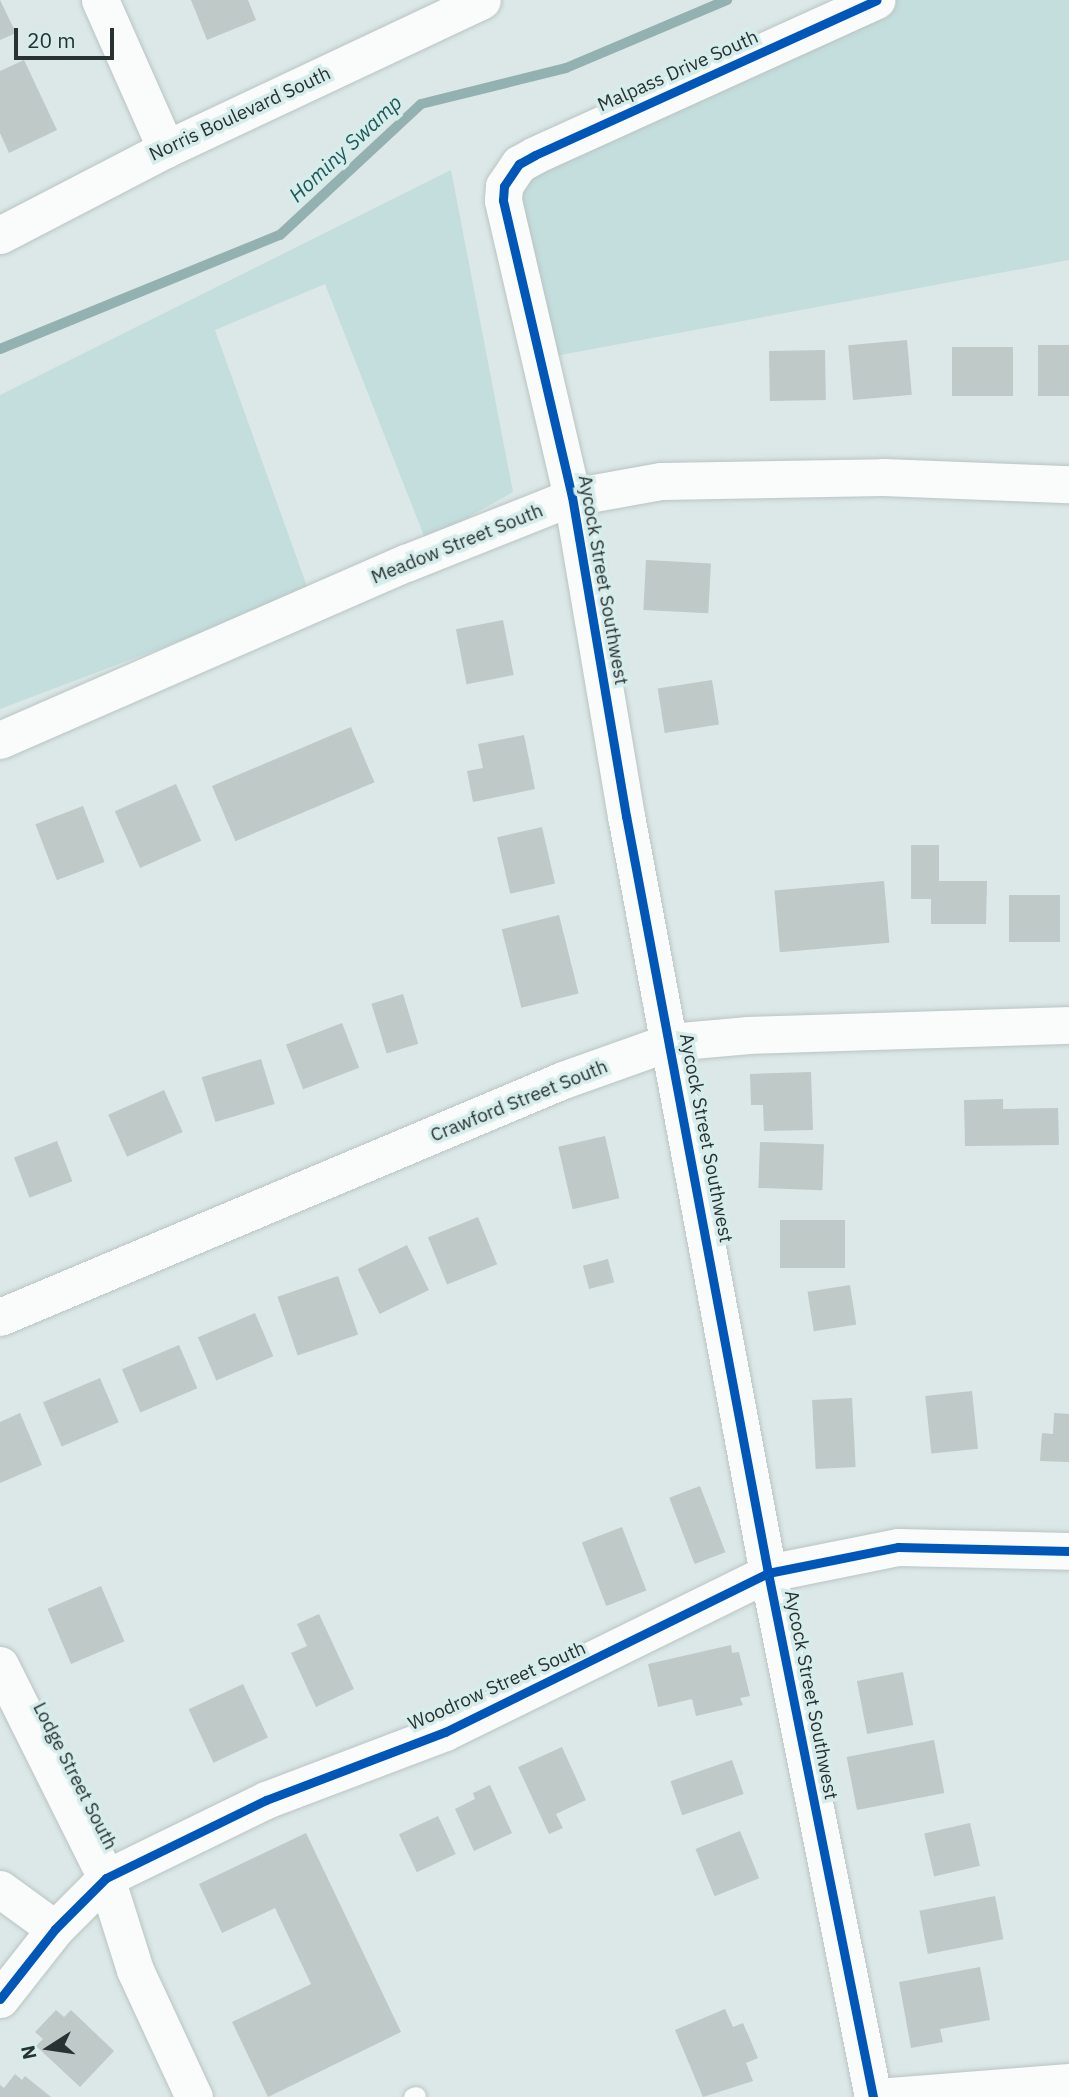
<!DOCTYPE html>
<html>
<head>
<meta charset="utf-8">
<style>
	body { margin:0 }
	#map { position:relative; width:1069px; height:2097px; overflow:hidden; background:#dbe8e7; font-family:"IBM Plex Sans",sans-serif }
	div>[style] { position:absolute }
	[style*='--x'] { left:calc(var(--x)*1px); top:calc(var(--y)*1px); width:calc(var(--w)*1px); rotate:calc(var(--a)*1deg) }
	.green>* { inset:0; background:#c4dedd }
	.stream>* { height:10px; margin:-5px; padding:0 5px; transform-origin:5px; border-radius:5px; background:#92b1b0 }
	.building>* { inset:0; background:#bec9c8; transform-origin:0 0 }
	.roads { filter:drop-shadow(0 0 2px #bac4c3) drop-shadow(0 0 2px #bac4c3) }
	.service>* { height:19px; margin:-9.5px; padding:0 9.5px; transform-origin:9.5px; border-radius:9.5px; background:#fafcfb }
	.minor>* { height:37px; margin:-18.5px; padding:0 18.5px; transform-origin:18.5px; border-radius:18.5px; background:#fafcfb }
	.cycleway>* { height:9px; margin:-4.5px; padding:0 4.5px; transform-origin:4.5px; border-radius:4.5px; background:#0057b8 }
	span { translate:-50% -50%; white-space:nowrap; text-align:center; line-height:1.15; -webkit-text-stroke:7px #d6edec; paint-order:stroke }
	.street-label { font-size:19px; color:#293232 }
	.water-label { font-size:21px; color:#1f5959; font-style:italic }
	.north { position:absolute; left:14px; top:2013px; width:70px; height:70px; -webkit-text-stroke:5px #d6edec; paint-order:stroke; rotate:258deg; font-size:19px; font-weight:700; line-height:28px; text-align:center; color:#293232 }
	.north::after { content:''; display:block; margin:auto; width:24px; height:32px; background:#293232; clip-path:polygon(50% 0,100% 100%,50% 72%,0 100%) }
	.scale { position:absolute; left:14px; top:28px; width:100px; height:32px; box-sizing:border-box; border:4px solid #293232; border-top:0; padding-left:9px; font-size:21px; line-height:24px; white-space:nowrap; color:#293232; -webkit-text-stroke:5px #d6edec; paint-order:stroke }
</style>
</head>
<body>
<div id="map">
	<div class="green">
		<i style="clip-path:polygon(876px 0,1069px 0,1069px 260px,539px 359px,504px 186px)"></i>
		<i style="clip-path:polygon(451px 170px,513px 492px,426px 541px,325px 284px,215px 330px,309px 592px,0 709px,0 395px)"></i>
	</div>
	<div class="stream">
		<i style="--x:0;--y:349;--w:302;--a:-22.2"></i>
		<i style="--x:280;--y:235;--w:192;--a:-42.9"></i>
		<i style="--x:421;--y:104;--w:149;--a:-13.9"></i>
		<i style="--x:566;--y:68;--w:175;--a:-22.9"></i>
	</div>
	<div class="building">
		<i style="clip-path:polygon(0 0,16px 33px,0 40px)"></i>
		<i style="clip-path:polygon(191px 0,248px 0,256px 20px,207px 40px)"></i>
		<i style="clip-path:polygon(24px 60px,57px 130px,9px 153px,0 133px,0 71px)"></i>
		<i style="left:907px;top:340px;width:55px;height:59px;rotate:85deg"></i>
		<i style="left:1069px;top:345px;width:51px;height:31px;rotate:90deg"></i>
		<i style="left:952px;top:347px;width:61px;height:49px"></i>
		<i style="left:825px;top:350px;width:50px;height:56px;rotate:89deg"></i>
		<i style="left:646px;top:560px;width:65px;height:50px;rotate:3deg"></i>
		<i style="left:503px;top:620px;width:56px;height:48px;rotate:79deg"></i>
		<i style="left:712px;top:680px;width:45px;height:55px;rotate:81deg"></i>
		<i style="left:351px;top:727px;width:60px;height:151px;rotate:67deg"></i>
		<i style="clip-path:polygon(524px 735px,535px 789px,473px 802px,467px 771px,483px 768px,478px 744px)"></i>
		<i style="left:176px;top:784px;width:62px;height:67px;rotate:66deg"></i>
		<i style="left:83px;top:806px;width:60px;height:51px;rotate:69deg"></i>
		<i style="left:542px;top:827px;width:58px;height:46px;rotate:77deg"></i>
		<i style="clip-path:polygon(911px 845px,939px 845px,939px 881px,987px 881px,986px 924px,931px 924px,931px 899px,911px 899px)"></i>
		<i style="left:884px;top:881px;width:62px;height:110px;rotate:85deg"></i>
		<i style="left:1009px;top:895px;width:51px;height:47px"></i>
		<i style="left:559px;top:915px;width:81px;height:59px;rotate:76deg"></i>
		<i style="left:403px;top:994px;width:52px;height:33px;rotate:73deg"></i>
		<i style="left:342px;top:1023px;width:48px;height:60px;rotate:69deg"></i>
		<i style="left:261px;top:1059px;width:47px;height:62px;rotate:73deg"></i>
		<i style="clip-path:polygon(811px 1072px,813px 1130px,764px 1131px,763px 1105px,751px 1105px,750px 1074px)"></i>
		<i style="left:164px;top:1090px;width:46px;height:61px;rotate:66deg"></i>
		<i style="clip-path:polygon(1003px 1099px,1003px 1109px,1058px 1108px,1059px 1145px,965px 1146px,964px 1100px)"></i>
		<i style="left:605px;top:1136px;width:64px;height:48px;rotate:77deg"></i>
		<i style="left:57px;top:1141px;width:43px;height:46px;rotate:69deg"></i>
		<i style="left:760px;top:1142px;width:64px;height:46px;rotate:2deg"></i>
		<i style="left:478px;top:1217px;width:51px;height:54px;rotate:68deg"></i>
		<i style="left:845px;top:1220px;width:48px;height:65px;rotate:90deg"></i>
		<i style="left:407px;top:1245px;width:50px;height:55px;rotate:64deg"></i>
		<i style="left:608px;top:1259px;width:24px;height:26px;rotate:75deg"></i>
		<i style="left:338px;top:1276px;width:62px;height:64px;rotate:71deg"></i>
		<i style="left:850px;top:1285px;width:40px;height:43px;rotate:81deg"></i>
		<i style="left:255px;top:1313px;width:47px;height:62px;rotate:67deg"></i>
		<i style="left:179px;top:1345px;width:47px;height:62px;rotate:67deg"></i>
		<i style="left:100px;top:1378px;width:48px;height:62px;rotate:67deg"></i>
		<i style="left:972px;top:1391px;width:58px;height:47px;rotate:84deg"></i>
		<i style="left:852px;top:1398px;width:69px;height:40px;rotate:87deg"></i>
		<i style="clip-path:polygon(20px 1413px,42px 1465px,0 1483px,0 1422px)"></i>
		<i style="clip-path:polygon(1054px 1413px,1069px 1414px,1069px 1462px,1040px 1461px,1042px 1433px,1053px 1434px)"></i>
		<i style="left:700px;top:1486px;width:71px;height:33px;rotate:69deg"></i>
		<i style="left:622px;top:1527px;width:68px;height:43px;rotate:69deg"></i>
		<i style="left:101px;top:1586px;width:60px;height:58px;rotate:67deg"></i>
		<i style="clip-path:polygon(319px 1614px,354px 1689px,316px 1707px,291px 1653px,307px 1646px,297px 1624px)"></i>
		<i style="clip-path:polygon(731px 1645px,732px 1653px,739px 1652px,750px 1696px,740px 1698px,743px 1705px,696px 1716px,692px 1699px,658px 1707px,648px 1664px)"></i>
		<i style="left:903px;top:1672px;width:54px;height:47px;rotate:79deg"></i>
		<i style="left:243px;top:1684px;width:59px;height:60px;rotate:65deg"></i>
		<i style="left:934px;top:1740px;width:54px;height:89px;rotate:79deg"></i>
		<i style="clip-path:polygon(562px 1747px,586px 1800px,556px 1814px,563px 1828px,549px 1834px,518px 1767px)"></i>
		<i style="left:732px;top:1760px;width:36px;height:65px;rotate:71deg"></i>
		<i style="clip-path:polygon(490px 1785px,512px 1833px,474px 1851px,455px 1809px,475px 1799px,473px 1793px)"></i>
		<i style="left:438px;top:1816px;width:42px;height:43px;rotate:65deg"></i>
		<i style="left:970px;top:1823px;width:44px;height:47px;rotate:77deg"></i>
		<i style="left:740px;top:1831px;width:51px;height:48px;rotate:68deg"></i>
		<i style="clip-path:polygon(306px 1833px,401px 2032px,268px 2097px,232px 2022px,311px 1984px,275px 1908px,222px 1933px,199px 1884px)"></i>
		<i style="left:995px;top:1896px;width:44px;height:77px;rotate:79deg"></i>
		<i style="clip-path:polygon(980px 1967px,990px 2020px,940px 2029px,943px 2042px,911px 2048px,899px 1982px)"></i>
		<i style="clip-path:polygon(725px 2009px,733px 2027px,743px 2023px,758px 2058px,746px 2063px,753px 2081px,703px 2097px,675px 2030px)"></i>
		<i style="clip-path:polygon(56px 2010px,64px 2017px,71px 2010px,114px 2051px,80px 2087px,36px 2046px,43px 2039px,35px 2032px)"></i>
		<i style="clip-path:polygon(15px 2074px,22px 2080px,25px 2076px,51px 2097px,0 2097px,0 2085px,4px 2088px)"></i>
	</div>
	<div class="roads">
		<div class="service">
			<i style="--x:413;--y:2097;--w:3;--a:-18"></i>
		</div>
		<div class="minor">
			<i style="--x:100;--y:0;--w:163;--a:66.1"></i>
			<i style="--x:0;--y:235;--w:187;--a:-27.4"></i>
			<i style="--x:166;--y:149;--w:349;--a:-25.2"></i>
			<i style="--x:0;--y:740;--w:443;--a:-23.6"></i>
			<i style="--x:406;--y:563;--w:179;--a:-21.7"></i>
			<i style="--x:572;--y:497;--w:90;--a:-10.2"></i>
			<i style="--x:661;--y:481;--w:222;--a:-1"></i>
			<i style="--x:883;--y:477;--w:186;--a:2.2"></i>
			<i style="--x:0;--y:1317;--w:611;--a:-22.83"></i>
			<i style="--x:563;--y:1080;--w:114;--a:-19.6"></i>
			<i style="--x:670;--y:1042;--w:79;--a:-5.1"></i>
			<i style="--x:749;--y:1035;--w:320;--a:-1.8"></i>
			<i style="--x:0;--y:1665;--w:238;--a:63.5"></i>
			<i style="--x:106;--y:1878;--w:96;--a:72.5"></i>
			<i style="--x:135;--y:1970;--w:140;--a:65.1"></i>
			<i style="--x:0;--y:1889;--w:68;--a:36"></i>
			<i style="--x:0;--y:1999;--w:89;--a:-51.8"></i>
			<i style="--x:55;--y:1929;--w:72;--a:-45"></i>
			<i style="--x:106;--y:1878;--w:178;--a:-26"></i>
			<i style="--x:266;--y:1800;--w:191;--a:-20.8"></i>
			<i style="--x:445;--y:1732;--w:360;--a:-26.2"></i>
			<i style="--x:768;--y:1573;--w:133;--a:-11.3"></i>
			<i style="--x:898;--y:1547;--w:171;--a:1.3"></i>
			<i style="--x:873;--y:2097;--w:534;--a:-101.33"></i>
			<i style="--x:768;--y:1573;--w:770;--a:-100.62"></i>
			<i style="--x:626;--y:816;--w:324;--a:-99.6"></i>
			<i style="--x:572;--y:497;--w:305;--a:-103.1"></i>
			<i style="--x:503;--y:200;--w:14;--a:-86"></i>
			<i style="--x:504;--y:186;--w:27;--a:-56"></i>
			<i style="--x:519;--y:164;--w:18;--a:-29"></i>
			<i style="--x:535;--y:155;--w:375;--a:-24.4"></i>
			<i style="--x:877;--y:2097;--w:193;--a:-4.5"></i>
		</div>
	</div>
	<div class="cycleway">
		<i style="--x:0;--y:1999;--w:89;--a:-51.8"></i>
		<i style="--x:55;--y:1929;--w:72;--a:-45"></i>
		<i style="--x:106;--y:1878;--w:178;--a:-26"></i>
		<i style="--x:266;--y:1800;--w:191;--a:-20.8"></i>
		<i style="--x:445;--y:1732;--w:360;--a:-26.2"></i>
		<i style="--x:768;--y:1573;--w:133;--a:-11.3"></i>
		<i style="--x:898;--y:1547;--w:171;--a:1.3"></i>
		<i style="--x:873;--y:2097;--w:534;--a:-101.33"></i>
		<i style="--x:768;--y:1573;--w:770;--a:-100.62"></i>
		<i style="--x:626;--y:816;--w:324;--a:-99.6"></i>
		<i style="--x:572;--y:497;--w:305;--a:-103.1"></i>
		<i style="--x:503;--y:200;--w:14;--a:-86"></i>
		<i style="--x:504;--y:186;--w:27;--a:-56"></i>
		<i style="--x:519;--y:164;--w:18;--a:-29"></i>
		<i style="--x:535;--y:155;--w:375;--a:-24.4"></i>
	</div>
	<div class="street-label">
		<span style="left:678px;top:71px;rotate:-24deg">Malpass Drive South</span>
		<span style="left:240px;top:114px;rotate:-25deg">Norris Boulevard South</span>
		<span style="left:457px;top:544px;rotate:-22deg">Meadow Street South</span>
		<span style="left:603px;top:580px;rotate:80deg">Aycock Street Southwest</span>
		<span style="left:519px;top:1101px;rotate:-22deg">Crawford Street South</span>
		<span style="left:706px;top:1138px;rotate:79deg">Aycock Street Southwest</span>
		<span style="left:497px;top:1686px;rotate:-24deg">Woodrow Street South</span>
		<span style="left:811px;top:1695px;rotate:79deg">Aycock Street Southwest</span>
		<span style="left:75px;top:1776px;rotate:63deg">Lodge Street South</span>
	</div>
	<div class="water-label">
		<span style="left:345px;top:148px;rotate:-43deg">Hominy Swamp</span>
	</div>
	<div class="north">N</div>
	<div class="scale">20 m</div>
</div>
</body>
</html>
